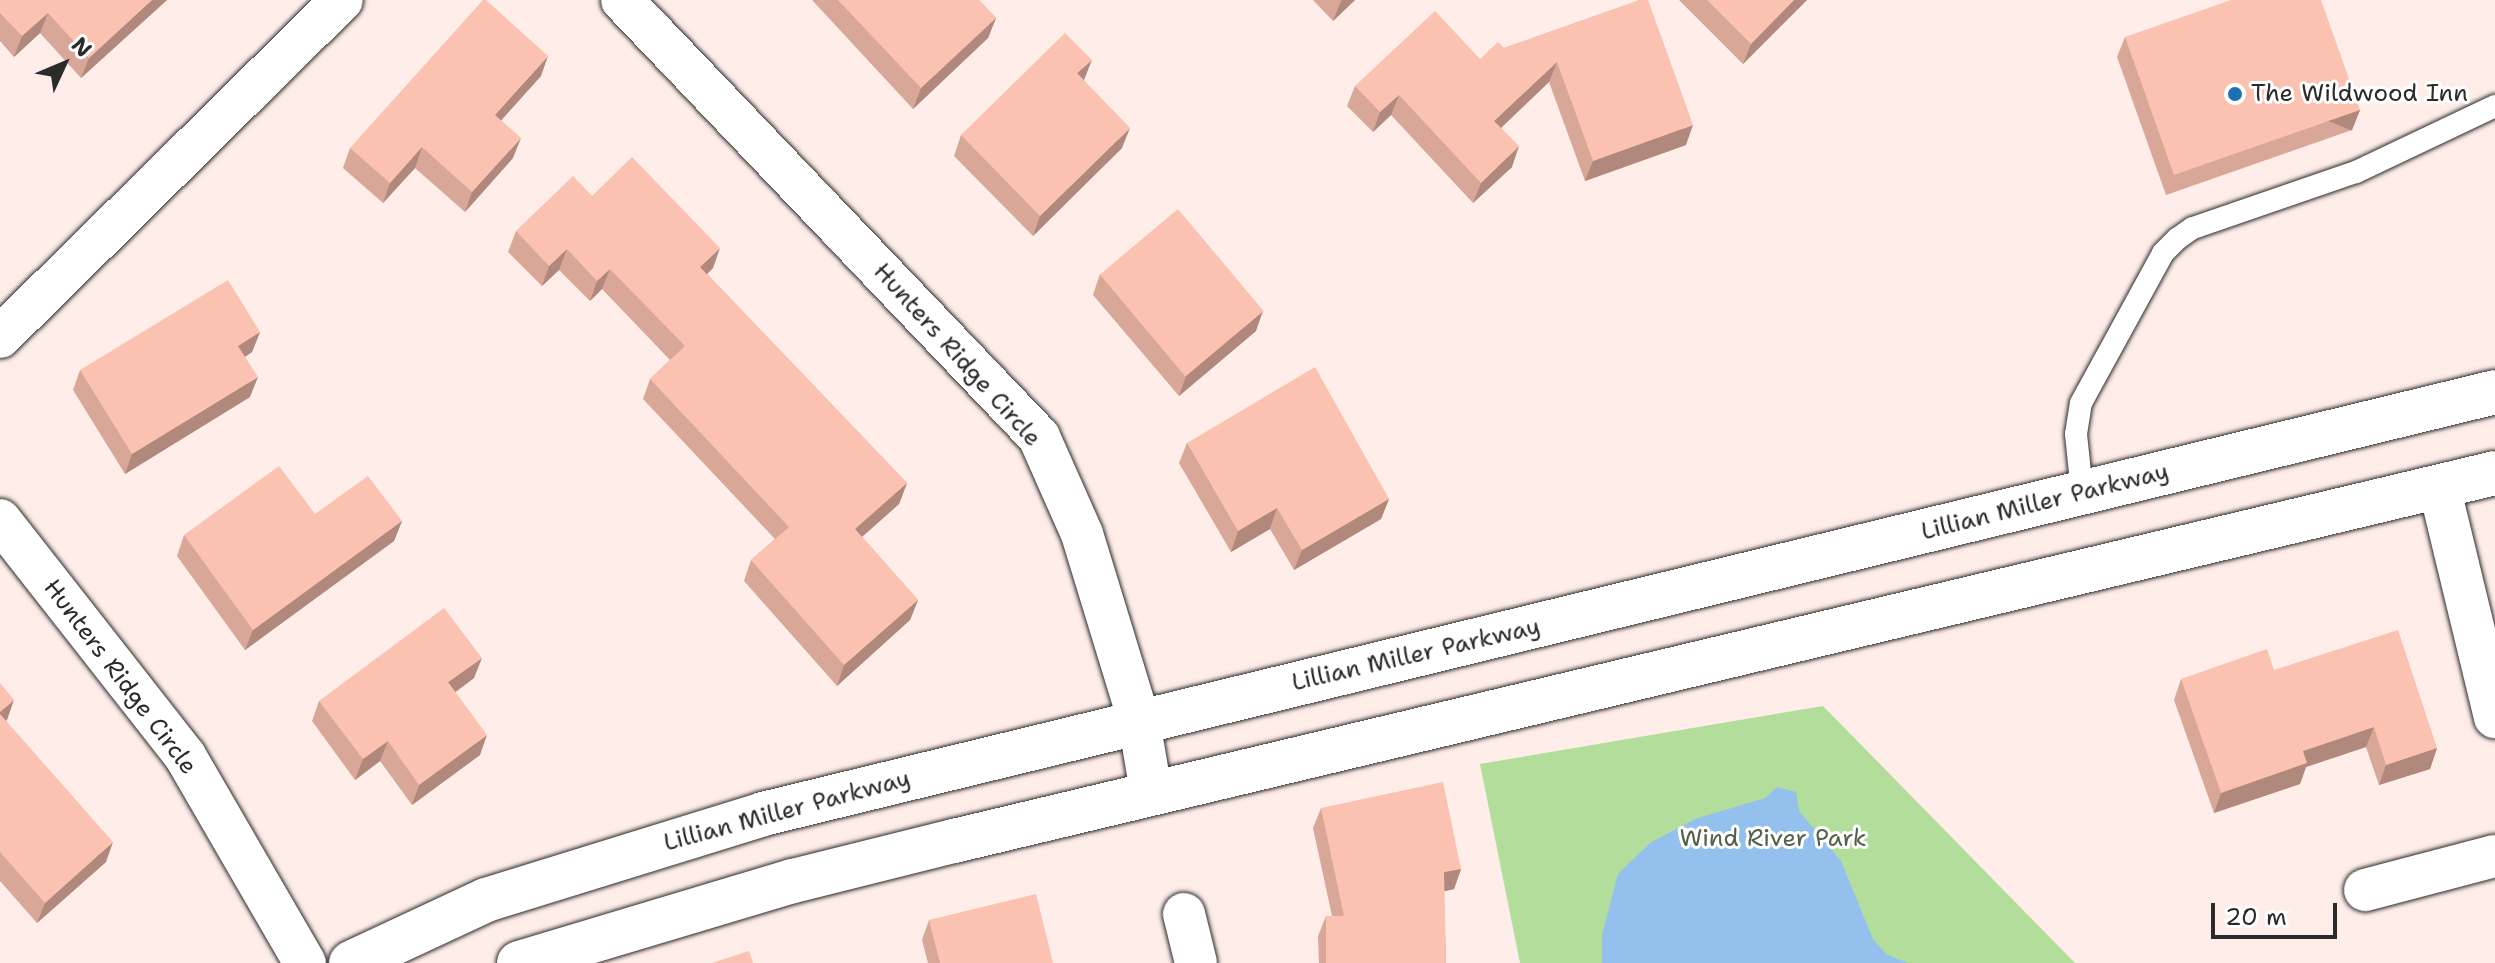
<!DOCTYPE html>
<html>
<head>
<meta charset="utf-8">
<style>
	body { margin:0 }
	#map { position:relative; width:2495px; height:963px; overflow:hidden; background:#feede8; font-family:"Shantell Sans",sans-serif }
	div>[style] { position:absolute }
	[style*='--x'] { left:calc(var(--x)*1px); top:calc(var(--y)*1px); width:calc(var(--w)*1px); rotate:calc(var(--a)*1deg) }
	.green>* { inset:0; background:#b2dd9a }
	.water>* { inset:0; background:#94c0ed }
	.roads { filter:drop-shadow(0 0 2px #2b2b2b) drop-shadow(0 0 2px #2b2b2b) }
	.service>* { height:22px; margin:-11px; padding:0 11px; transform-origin:11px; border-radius:11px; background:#fff }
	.minor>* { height:42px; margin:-21px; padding:0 21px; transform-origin:21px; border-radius:21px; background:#fff }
	.secondary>* { height:44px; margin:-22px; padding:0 22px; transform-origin:22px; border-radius:22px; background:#fff }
	.wall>* { inset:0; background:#d8a798 }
	.shaded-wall>* { inset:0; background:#b0887c; transform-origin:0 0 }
	.building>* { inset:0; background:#fbc2b1; transform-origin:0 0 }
	.dots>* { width:22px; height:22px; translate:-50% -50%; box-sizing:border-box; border:4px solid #fff; border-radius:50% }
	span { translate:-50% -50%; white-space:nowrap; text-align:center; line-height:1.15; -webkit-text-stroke:6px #fff; paint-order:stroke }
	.poi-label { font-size:24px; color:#2b2b2b }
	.left { translate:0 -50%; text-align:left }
	.street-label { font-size:24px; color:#2b2b2b }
	.park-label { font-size:24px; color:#54604c }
	.north { position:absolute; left:24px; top:24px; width:80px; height:80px; -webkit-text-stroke:6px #fff; paint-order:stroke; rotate:46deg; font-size:22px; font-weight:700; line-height:32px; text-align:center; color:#2b2b2b }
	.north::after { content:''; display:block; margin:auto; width:28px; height:36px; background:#2b2b2b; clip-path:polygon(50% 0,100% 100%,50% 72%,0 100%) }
	.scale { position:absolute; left:2211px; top:903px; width:126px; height:36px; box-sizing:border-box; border:4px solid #2b2b2b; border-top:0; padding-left:10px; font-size:24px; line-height:28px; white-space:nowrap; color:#2b2b2b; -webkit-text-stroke:6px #fff; paint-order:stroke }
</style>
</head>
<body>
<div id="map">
	<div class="green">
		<i style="clip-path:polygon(1823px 706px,2075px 963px,1520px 963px,1480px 764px)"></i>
	</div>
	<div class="water">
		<i style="clip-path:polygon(1777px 787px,1796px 792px,1799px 811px,1841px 861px,1873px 939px,1886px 954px,1908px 963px,1602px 963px,1602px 935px,1618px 874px,1650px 843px,1695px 819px,1765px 798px)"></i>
	</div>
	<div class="roads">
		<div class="service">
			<i style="--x:2082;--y:492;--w:58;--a:-95.9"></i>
			<i style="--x:2076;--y:434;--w:31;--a:-81"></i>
			<i style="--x:2081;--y:403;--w:171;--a:-61.3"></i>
			<i style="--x:2163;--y:253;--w:20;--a:-45"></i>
			<i style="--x:2177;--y:239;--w:19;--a:-35"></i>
			<i style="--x:2193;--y:228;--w:172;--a:-19"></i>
			<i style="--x:2356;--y:172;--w:154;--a:-25.4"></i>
		</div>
		<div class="minor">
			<i style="--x:622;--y:0;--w:604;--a:46.34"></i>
			<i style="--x:1039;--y:437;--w:106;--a:66.1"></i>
			<i style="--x:1082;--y:534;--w:195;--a:73"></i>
			<i style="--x:1139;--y:721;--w:72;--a:80.4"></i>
			<i style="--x:0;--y:337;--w:480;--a:-44.6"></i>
			<i style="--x:2439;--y:486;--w:238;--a:76.4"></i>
			<i style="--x:0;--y:520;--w:300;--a:51.9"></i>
			<i style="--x:185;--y:756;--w:239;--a:59.9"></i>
			<i style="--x:2365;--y:890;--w:134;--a:-14.7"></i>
			<i style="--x:1184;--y:914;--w:50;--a:76.2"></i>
		</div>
		<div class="secondary">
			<i style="--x:351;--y:963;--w:149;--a:-25"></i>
			<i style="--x:486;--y:900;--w:290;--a:-17.2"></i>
			<i style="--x:763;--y:814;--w:1783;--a:-13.69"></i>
			<i style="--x:519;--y:963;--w:286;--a:-16.7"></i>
			<i style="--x:793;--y:881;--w:166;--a:-14"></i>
			<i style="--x:954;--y:841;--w:1584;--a:-13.43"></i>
		</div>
	</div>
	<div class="wall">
		<i style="clip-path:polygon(0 0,167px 0,81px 78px,40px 33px,14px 57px,0 41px)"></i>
		<i style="clip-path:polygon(812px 0,979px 0,996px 18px,988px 38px,913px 109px)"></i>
		<i style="clip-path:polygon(1313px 0,1355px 0,1333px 21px)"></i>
		<i style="clip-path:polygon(1640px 0,1686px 145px,1585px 181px,1549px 82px,1501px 128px,1512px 167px,1473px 203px,1391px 115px,1373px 132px,1347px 106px,1355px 86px,1480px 59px,1504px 48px)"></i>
		<i style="clip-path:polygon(1679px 0,1807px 0,1743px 64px)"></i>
		<i style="clip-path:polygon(2125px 37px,2360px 110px,2352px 130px,2166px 195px,2117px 57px)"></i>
		<i style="clip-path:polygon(541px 76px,501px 120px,513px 158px,465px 212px,415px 168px,383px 203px,343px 168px,350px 148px)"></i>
		<i style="clip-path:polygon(1084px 80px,1122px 148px,1033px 236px,954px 156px,961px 135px)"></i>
		<i style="clip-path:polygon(592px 196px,713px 268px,707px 274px,907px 483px,899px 504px,862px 537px,918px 600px,910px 620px,837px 686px,744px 581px,751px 560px,775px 539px,643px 399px,650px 379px,670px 360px,602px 289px,590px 301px,559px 270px,542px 286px,508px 252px,516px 231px)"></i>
		<i style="clip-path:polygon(1100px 274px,1256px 331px,1179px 396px,1093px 295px)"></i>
		<i style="clip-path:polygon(260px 332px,252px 352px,245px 357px,250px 397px,125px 474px,73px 390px,80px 370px)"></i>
		<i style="clip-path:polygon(1187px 443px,1389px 499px,1381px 519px,1294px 570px,1270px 529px,1231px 552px,1179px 463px)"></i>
		<i style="clip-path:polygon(315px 514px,402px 521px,394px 541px,245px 650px,177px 556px,184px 535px)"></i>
		<i style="clip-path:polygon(2274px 670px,2437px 748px,2430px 769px,2379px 785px,2366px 747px,2306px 767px,2300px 784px,2214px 813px,2174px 700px,2181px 679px)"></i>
		<i style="clip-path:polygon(474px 678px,455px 692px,480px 755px,412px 805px,380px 761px,355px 780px,312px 721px,319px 701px)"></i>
		<i style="clip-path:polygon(0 683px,6px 721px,106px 862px,37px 923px,0 881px)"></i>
		<i style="clip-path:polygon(1321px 808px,1461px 869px,1454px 889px,1444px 891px,1446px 963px,1319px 963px,1318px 936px,1326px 916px,1332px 916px,1313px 828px)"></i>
		<i style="clip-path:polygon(929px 920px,1053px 963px,928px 963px,922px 940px)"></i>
	</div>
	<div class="shaded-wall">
		<i style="clip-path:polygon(152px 0,167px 0,81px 78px,89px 58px)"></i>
		<i style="clip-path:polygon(1342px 0,1355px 0,1333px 21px,1341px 1px)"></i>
		<i style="clip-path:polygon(1794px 0,1807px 0,1743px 64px,1751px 44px)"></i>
		<i style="clip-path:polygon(48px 13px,40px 33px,14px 57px,22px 36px)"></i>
		<i style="clip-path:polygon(996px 18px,988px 38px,913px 109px,921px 88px)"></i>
		<i style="clip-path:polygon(548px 56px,541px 76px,488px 135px,495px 115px)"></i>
		<i style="clip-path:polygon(1092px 60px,1084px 80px,1070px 94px,1077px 73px)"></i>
		<i style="clip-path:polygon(1557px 62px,1549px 82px,1487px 141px,1494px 121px)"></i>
		<i style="clip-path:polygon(1399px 95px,1391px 115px,1373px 132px,1380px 112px)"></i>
		<i style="left:2360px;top:110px;width:22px;height:197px;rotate:112deg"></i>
		<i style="clip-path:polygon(1693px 125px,1686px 145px,1585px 181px,1593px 161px)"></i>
		<i style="clip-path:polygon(1130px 128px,1122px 148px,1033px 236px,1040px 216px)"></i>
		<i style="clip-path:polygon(521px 138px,513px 158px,465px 212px,472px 192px)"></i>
		<i style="clip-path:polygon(1519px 146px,1512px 167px,1473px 203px,1481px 183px)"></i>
		<i style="clip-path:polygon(422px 147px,415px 168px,383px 203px,390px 183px)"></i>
		<i style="clip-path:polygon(720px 248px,713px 268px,693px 288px,700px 267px)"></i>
		<i style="clip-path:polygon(567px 249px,559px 270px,542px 286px,549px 266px)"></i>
		<i style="clip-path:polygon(610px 269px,602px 289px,590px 301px,597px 281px)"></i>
		<i style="clip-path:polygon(1263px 311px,1256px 331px,1179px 396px,1186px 376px)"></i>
		<i style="clip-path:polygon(260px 332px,252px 352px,231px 366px,238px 346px)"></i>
		<i style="clip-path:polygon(258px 377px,250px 397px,125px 474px,132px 454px)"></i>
		<i style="clip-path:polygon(907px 483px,899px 504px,847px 550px,855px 529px)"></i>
		<i style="clip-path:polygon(1389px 499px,1381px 519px,1294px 570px,1302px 550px)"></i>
		<i style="clip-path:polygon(1277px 508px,1270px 529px,1231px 552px,1238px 531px)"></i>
		<i style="clip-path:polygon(402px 521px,394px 541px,245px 650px,253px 630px)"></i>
		<i style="clip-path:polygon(918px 600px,910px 620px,837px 686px,844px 665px)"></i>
		<i style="clip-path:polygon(482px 658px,474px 678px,441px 703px,448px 682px)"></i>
		<i style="clip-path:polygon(14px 700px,7px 720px,0 726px,0 712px)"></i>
		<i style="clip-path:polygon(2374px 727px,2366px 747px,2306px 767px,2300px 784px,2214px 813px,2221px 793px,2303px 751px)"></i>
		<i style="clip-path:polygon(487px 735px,480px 755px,412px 805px,419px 785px)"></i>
		<i style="clip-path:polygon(388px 741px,380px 761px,355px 780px,363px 759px)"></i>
		<i style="clip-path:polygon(2437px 748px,2430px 769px,2379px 785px,2386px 765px)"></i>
		<i style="clip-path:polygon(113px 842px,106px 862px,37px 923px,45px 903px)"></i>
		<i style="clip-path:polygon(1461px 869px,1454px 889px,1437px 893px,1444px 872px)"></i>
	</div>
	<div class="building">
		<i style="clip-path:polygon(0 0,152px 0,89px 58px,48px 13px,22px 36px,0 13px)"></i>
		<i style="clip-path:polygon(483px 0,486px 0,548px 56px,495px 115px,521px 138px,472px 192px,422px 147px,390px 183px,350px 148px)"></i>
		<i style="clip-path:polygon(838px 0,979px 0,996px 18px,921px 88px)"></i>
		<i style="clip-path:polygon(1640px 0,1648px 0,1693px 125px,1593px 161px,1557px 62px,1494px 121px,1519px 146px,1481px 183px,1399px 95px,1380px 112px,1355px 86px,1435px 11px,1480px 59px,1498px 42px,1504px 48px)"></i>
		<i style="clip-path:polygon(1707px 0,1794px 0,1751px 44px)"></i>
		<i style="clip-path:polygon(2231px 0,2321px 0,2360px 110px,2174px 175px,2125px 37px)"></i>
		<i style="clip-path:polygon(1065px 33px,1092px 60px,1077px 73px,1130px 128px,1040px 216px,961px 135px)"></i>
		<i style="clip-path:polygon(632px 157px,720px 248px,700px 267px,907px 483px,855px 529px,918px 600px,844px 665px,751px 560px,789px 527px,650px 379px,685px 346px,610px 269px,597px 281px,567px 249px,549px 266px,516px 231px,573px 176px,592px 196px)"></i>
		<i style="left:1178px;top:209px;width:133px;height:102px;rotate:50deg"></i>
		<i style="clip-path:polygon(228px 280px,260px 332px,238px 346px,258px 377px,132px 454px,80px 370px)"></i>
		<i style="clip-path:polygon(1315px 367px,1389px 499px,1302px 550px,1277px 508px,1238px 531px,1187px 443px)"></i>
		<i style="clip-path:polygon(279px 466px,315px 514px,368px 476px,402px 521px,253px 630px,184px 535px)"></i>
		<i style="clip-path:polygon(444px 608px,482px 658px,448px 682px,487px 735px,419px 785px,388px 741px,363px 759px,319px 701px)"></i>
		<i style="clip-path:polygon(2398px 630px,2437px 748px,2386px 765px,2374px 727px,2303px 751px,2307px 763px,2221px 793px,2181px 679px,2267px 649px,2274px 670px)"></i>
		<i style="clip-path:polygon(0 683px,14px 700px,0 712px)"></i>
		<i style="clip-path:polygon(0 714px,113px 842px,45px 903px,0 852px)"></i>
		<i style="clip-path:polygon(1443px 782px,1461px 869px,1444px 872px,1446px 963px,1326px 963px,1326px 916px,1344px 916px,1321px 808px)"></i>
		<i style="clip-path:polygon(1036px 894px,1053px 963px,940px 963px,929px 920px)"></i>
		<i style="clip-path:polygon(749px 951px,753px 963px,712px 963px)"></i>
	</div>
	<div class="dots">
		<i style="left:2235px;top:94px;background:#1f6fb2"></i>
	</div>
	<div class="poi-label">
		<span class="left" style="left:2251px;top:94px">The Wildwood Inn</span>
	</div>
	<div class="street-label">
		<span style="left:957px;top:355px;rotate:48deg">Hunters Ridge Circle</span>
		<span style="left:2045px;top:502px;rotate:-14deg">Lillian Miller Parkway</span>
		<span style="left:1416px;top:655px;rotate:-13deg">Lillian Miller Parkway</span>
		<span style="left:120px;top:677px;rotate:53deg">Hunters Ridge Circle</span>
		<span style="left:787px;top:811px;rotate:-15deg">Lillian Miller Parkway</span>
	</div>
	<div class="park-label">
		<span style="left:1773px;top:839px">Wind River Park</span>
	</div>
	<div class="north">N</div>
	<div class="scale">20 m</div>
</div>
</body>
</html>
